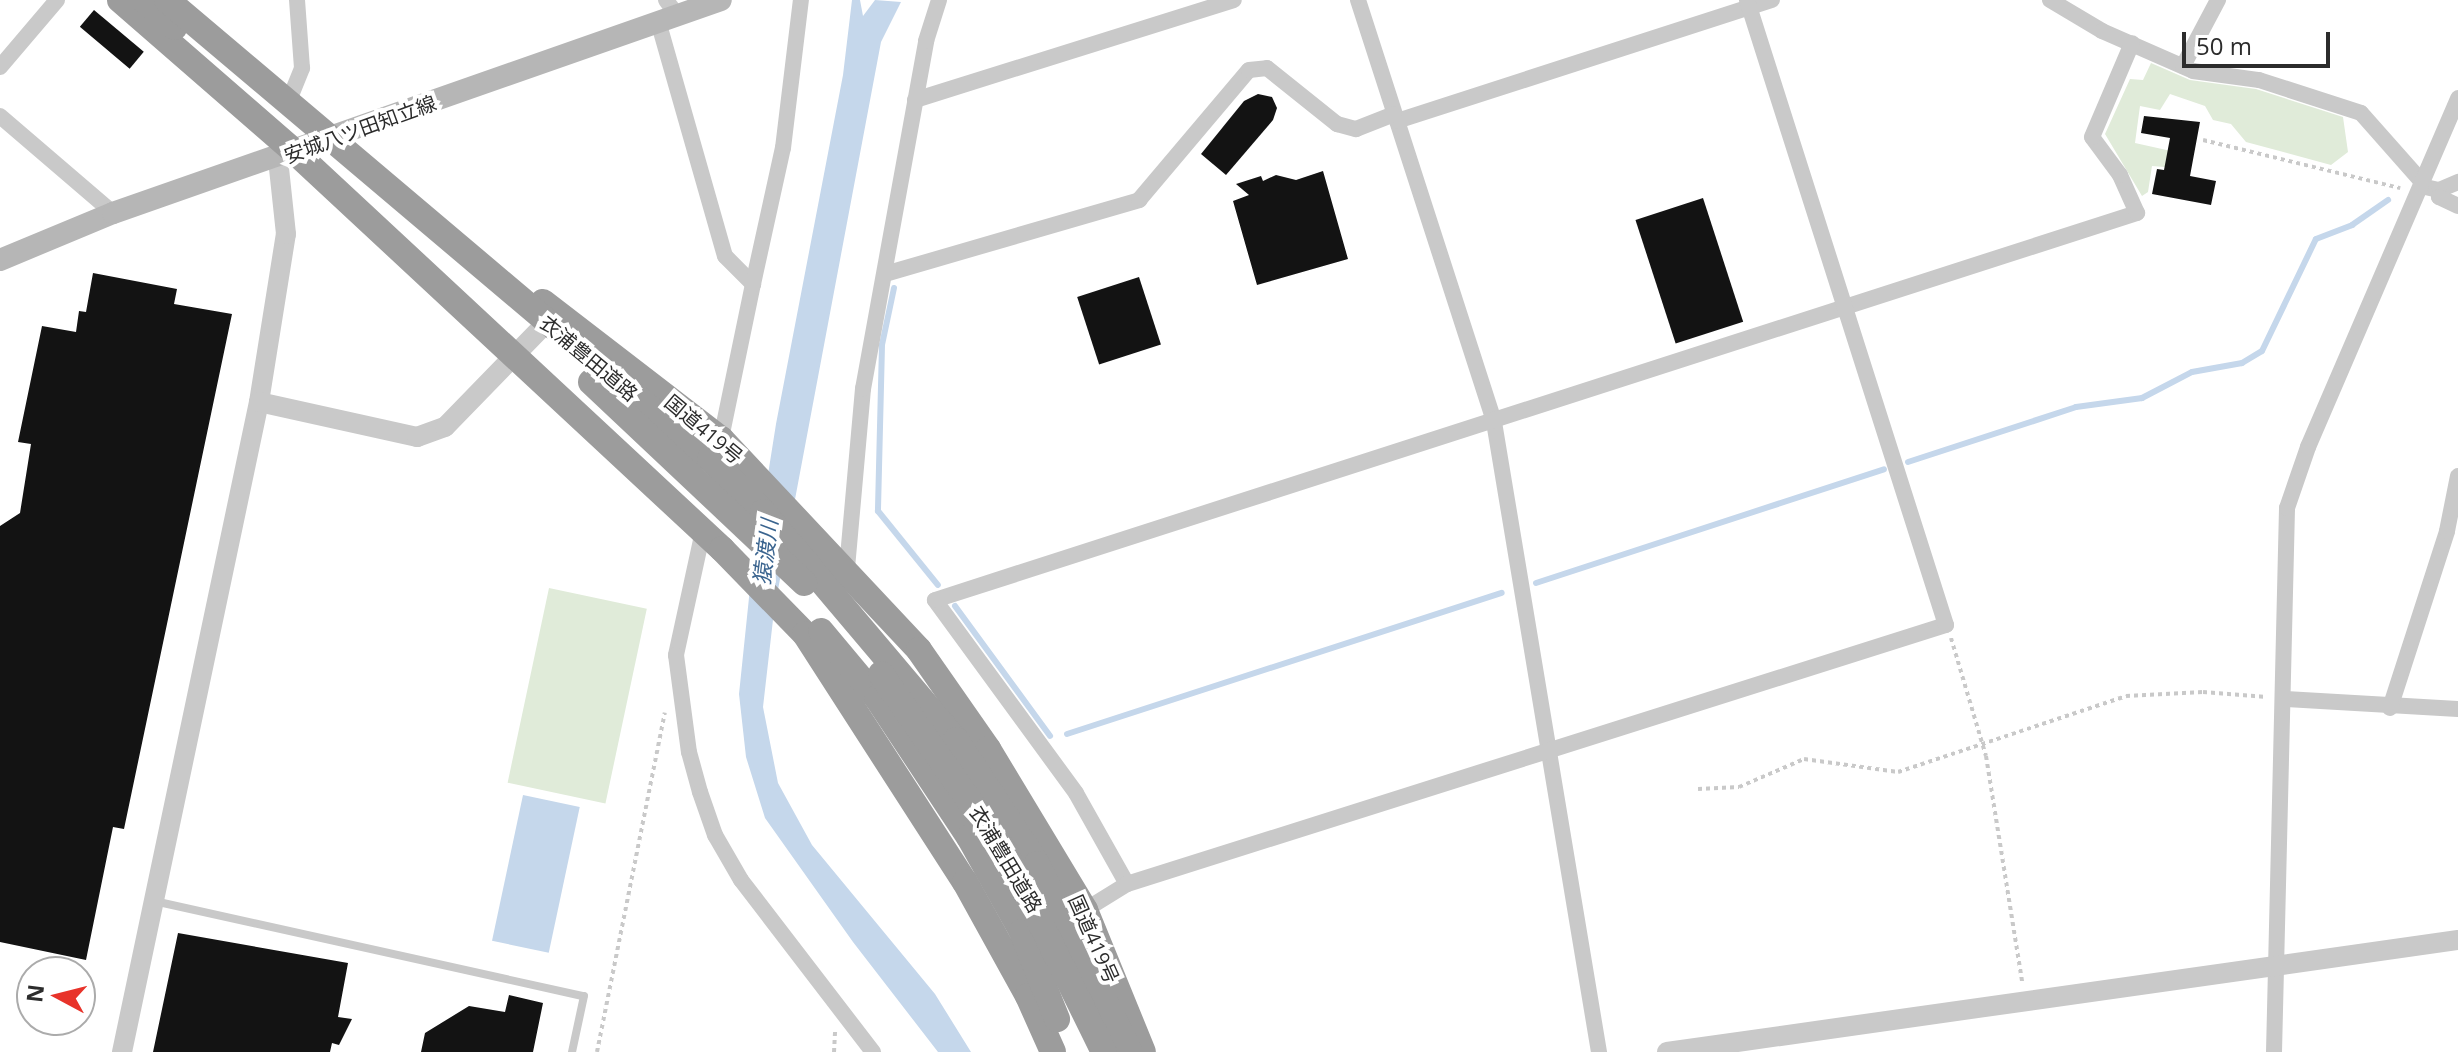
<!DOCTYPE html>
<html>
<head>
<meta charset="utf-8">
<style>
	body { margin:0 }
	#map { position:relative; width:2458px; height:1052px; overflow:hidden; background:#fff; font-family:"Open Sans","Noto Sans JP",sans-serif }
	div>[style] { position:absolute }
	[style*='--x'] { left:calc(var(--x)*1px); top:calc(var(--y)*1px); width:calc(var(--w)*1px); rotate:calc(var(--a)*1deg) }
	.green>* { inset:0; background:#e0ebd9; transform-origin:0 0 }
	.water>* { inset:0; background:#c5d7eb; transform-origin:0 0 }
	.stream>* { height:6px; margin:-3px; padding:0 3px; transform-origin:3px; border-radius:3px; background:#c5d7eb }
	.building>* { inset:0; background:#131313; transform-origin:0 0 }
	.path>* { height:4px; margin-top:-2px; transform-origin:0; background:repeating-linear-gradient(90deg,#c9c9c9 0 4px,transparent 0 8px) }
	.service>* { height:8px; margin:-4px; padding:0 4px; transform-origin:4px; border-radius:4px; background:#c9c9c9 }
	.minor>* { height:16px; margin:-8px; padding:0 8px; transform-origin:8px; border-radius:8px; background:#c9c9c9 }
	.tertiary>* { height:20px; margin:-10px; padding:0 10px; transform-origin:10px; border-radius:10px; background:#c9c9c9 }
	.secondary>* { height:22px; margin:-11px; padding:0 11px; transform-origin:11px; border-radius:11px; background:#b6b6b6 }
	.trunk>* { height:26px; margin:-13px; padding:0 13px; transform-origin:13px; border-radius:13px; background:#9c9c9c }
	.trunk-bridge>* { height:26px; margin:-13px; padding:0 13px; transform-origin:13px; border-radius:13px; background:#9c9c9c }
	span { translate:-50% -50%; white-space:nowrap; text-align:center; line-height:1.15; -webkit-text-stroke:8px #fff; paint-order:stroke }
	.street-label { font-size:20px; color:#2c2c2c }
	.water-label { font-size:22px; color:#3a648f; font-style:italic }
	.north { position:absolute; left:16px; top:956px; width:80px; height:80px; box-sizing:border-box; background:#fff; border:2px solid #ababab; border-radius:50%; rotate:277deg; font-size:22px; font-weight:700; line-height:32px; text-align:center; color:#2c2c2c }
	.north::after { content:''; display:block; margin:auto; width:28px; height:36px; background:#e8332a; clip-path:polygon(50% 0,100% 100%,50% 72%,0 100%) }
	.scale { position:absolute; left:2182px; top:32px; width:148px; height:36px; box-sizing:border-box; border:4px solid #2c2c2c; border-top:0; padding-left:10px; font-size:24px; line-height:28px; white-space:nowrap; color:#2c2c2c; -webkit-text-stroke:6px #fff; paint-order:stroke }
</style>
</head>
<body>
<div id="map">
	<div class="green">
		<i style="clip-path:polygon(2151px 63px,2190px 80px,2256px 89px,2343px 117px,2348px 152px,2331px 165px,2246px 142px,2231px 124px,2213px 120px,2205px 106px,2170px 94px,2160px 110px,2140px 106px,2135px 143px,2180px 153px,2177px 168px,2152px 166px,2148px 192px,2142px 196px,2105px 134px,2130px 79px,2143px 80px)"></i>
		<i style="left:549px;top:588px;width:100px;height:199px;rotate:12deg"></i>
	</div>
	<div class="water">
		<i style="clip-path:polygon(852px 0,860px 0,863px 16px,875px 0,901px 2px,881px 42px,774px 611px,763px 707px,778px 783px,812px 845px,935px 994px,971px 1052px,938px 1052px,853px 942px,765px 818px,746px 757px,739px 694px,750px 588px,776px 424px,843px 75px)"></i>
		<i style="left:523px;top:795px;width:58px;height:149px;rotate:12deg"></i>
	</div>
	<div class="stream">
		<i style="--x:894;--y:288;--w:58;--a:101.9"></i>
		<i style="--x:882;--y:345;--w:166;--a:91.4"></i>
		<i style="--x:878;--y:511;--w:95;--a:51"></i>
		<i style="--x:1908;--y:462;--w:177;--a:-18.1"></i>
		<i style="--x:2076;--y:407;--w:67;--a:-7.8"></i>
		<i style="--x:2142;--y:398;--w:56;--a:-27.5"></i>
		<i style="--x:2192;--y:372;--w:51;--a:-10.2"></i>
		<i style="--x:2242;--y:363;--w:23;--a:-31"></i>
		<i style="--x:2262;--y:351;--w:124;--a:-64.3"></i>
		<i style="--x:2316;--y:239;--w:39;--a:-21"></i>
		<i style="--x:2352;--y:225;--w:44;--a:-34.8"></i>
		<i style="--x:1536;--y:583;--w:366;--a:-18.1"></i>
		<i style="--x:955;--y:606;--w:161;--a:53.8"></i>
		<i style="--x:1067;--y:734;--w:457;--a:-18"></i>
	</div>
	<div class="building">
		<i style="left:94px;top:10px;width:65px;height:22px;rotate:40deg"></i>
		<i style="clip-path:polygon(1258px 94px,1272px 97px,1277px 108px,1273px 120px,1226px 175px,1201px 154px,1244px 101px)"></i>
		<i style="clip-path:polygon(2144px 116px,2200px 122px,2190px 176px,2216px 181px,2211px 205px,2152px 194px,2157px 169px,2164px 170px,2170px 138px,2141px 133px)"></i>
		<i style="clip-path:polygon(1323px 171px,1348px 259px,1257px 285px,1233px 201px,1249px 195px,1236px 184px,1261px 176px,1263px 181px,1276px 175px,1296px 180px)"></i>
		<i style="left:1703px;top:198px;width:130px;height:71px;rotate:72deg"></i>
		<i style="clip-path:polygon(93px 273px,177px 289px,174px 304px,232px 314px,124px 829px,113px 827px,86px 960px,0 942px,0 526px,20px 513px,31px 444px,18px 442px,42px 326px,76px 332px,79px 311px,86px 312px)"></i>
		<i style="left:1139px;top:277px;width:71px;height:65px;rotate:72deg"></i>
		<i style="clip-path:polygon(178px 933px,348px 963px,338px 1017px,352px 1019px,339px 1045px,332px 1043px,330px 1052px,153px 1052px)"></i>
		<i style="clip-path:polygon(509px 995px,543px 1003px,533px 1052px,421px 1052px,425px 1033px,469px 1006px,505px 1012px)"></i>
	</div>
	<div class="path">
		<i style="--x:2203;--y:140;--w:203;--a:13.7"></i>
		<i style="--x:1951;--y:638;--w:123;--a:73.5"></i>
		<i style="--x:1986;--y:756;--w:229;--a:80.9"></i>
		<i style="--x:1698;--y:789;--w:41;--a:-2.8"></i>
		<i style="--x:1739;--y:787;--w:71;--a:-23.3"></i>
		<i style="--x:1804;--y:759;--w:95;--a:7.9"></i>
		<i style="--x:1898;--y:772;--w:240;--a:-18.4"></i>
		<i style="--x:2126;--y:696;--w:77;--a:-3"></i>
		<i style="--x:2203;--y:692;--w:64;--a:4.5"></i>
		<i style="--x:597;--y:1052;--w:346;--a:-78.7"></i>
		<i style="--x:834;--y:1052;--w:22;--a:-87"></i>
	</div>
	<div class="service">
		<i style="--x:154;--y:901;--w:440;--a:12.5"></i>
		<i style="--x:584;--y:996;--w:57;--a:102.1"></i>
	</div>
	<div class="minor">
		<i style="--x:666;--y:0;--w:17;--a:54"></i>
		<i style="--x:1358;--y:0;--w:443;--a:72.1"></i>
		<i style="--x:1494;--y:422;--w:639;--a:80.54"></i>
		<i style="--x:2050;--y:0;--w:61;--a:30.8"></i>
		<i style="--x:2102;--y:31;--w:99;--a:23.7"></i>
		<i style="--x:2193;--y:71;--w:67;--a:7.8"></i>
		<i style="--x:2259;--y:80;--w:107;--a:17.9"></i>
		<i style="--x:2361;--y:113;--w:92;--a:48.5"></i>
		<i style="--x:658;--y:21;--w:244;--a:74.1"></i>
		<i style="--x:725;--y:256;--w:40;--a:45"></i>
		<i style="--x:753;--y:284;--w:158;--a:101.7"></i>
		<i style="--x:2183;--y:66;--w:75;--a:-62.1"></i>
		<i style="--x:0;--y:67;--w:88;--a:-49.6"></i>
		<i style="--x:292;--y:93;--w:27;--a:-68"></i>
		<i style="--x:302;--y:68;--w:68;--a:-94.2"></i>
		<i style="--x:915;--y:100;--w:334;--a:-17.4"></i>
		<i style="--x:0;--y:116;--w:149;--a:40.6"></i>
		<i style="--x:1397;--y:121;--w:394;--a:-17.9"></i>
		<i style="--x:2421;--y:186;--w:18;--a:13"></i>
		<i style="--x:2439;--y:190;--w:21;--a:-23"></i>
		<i style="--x:2439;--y:190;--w:7;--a:90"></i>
		<i style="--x:2439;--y:197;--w:21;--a:25"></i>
		<i style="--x:885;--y:274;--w:265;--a:-16.2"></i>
		<i style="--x:1139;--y:200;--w:170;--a:-49.8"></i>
		<i style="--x:1249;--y:70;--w:18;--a:-6"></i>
		<i style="--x:1267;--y:68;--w:90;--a:38.7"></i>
		<i style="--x:1337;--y:124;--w:20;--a:15"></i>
		<i style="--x:1356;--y:129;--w:41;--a:-21.5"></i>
		<i style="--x:753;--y:284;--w:139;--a:-77.6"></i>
		<i style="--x:783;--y:148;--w:149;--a:-83.1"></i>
		<i style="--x:703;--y:531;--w:127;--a:102.3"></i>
		<i style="--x:676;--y:655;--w:98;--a:82.4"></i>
		<i style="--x:689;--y:752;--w:41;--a:74.6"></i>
		<i style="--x:700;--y:792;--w:46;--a:70.8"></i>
		<i style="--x:715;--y:835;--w:52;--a:60"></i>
		<i style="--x:741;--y:880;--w:217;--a:52.5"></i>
		<i style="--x:847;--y:568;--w:180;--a:-84.9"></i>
		<i style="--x:863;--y:389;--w:354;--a:-79.7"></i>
		<i style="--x:926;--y:41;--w:43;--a:-72.4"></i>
		<i style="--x:2285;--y:699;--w:173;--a:3.3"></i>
		<i style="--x:2390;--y:708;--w:186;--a:-72.1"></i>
		<i style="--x:2447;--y:531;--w:56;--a:-78.7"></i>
		<i style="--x:1127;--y:884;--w:104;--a:-119.3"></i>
		<i style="--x:1076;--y:793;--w:239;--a:-126.2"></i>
		<i style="--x:935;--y:600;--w:1263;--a:-17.85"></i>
		<i style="--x:2137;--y:213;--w:42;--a:-114.1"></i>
		<i style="--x:2120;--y:175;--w:47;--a:-126.4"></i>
		<i style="--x:2092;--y:137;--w:102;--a:-66.9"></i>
		<i style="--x:1085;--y:910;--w:49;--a:-31.8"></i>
		<i style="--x:1127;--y:884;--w:859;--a:-17.55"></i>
		<i style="--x:1946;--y:625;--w:656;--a:-107.66"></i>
		<i style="--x:2274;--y:1052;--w:544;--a:-88.63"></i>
		<i style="--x:2287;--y:508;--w:65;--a:-71"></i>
		<i style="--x:2308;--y:447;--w:380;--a:-66.7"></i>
	</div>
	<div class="tertiary">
		<i style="--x:259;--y:402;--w:170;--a:-80.9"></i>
		<i style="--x:286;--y:234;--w:75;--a:-96.1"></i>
		<i style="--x:122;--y:1052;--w:664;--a:-78.1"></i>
		<i style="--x:259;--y:402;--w:162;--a:12.5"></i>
		<i style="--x:417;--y:437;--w:30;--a:-20"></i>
		<i style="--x:445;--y:427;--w:159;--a:-45.8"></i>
		<i style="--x:1667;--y:1052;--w:799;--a:-8.06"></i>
	</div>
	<div class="secondary">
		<i style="--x:0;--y:260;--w:122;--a:-22.6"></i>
		<i style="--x:113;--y:213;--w:644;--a:-19.31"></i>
	</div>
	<div class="trunk">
		<i style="--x:120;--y:0;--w:233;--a:41"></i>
		<i style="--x:296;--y:153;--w:582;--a:42.91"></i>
		<i style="--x:722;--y:549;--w:119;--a:45.7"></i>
		<i style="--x:805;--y:634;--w:295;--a:57.2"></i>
		<i style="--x:965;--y:882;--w:130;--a:61.1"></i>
		<i style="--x:1028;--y:996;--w:61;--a:65.9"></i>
		<i style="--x:543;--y:302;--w:225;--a:37.6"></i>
		<i style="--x:721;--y:439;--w:289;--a:46.8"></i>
		<i style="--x:919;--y:650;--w:121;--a:55.1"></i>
		<i style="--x:988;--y:749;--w:188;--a:58.9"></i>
		<i style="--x:1085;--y:910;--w:153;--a:67.8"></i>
		<i style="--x:821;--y:631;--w:87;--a:50.1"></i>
		<i style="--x:877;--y:698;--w:167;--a:56.5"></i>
		<i style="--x:969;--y:837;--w:109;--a:60.8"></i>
		<i style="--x:1022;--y:932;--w:94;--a:68.1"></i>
	</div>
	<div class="trunk-bridge">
		<i style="--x:144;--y:0;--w:41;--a:41.1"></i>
		<i style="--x:167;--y:0;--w:711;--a:40.21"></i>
		<i style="--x:710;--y:459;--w:75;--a:45"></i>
		<i style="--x:763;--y:512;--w:299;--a:49.8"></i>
		<i style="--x:956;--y:740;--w:148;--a:56.8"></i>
		<i style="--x:1037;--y:864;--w:210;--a:63.7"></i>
		<i style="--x:591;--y:382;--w:293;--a:43.3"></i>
		<i style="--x:881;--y:674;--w:218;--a:55.1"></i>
		<i style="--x:1006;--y:853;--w:222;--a:63.8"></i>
	</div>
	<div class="street-label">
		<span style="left:360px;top:129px;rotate:-20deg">安城八ツ田知立線</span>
		<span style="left:589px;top:358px;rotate:40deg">衣浦豊田道路</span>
		<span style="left:704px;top:429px;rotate:40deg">国道419号</span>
		<span style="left:1006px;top:859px;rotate:59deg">衣浦豊田道路</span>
		<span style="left:1094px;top:939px;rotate:66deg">国道419号</span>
	</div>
	<div class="water-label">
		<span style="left:765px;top:552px;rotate:-83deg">猿渡川</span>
	</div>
	<div class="north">N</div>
	<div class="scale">50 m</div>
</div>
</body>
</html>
